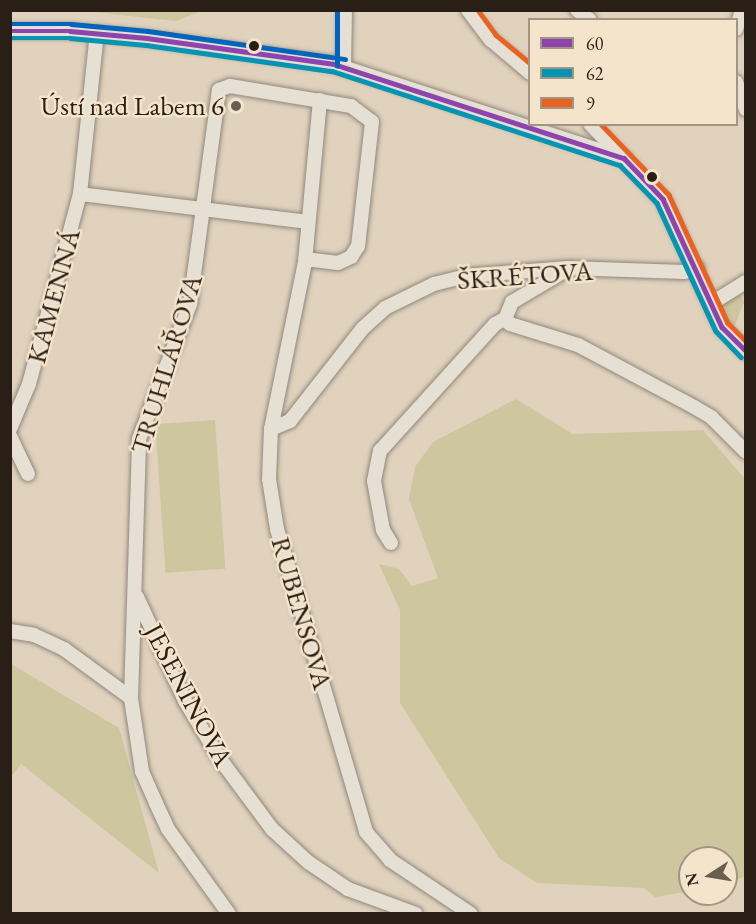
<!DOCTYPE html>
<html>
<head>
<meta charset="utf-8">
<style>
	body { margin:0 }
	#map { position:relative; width:756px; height:924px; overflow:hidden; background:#e0d2bd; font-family:"EB Garamond",serif }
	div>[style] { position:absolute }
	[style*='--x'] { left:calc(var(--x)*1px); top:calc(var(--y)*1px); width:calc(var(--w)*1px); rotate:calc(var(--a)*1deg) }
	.green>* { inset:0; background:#cdc69f; transform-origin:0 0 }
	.roads { filter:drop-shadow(0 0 2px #91887c) drop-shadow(0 0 2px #91887c) }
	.minor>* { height:14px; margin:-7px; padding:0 7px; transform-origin:7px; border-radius:7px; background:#e6dfd4 }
	.bus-1>* { height:4.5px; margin:-2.25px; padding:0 2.25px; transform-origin:2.25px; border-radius:2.25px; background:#8e44ad }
	.bus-2>* { height:4.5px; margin:-2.25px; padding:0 2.25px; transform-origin:2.25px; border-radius:2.25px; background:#0694b3 }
	.bus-3>* { height:4.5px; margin:-2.25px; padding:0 2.25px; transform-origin:2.25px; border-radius:2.25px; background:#e86221 }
	.bus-4>* { height:4.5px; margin:-2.25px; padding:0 2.25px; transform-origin:2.25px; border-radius:2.25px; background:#0065bd }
	.dots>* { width:16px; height:16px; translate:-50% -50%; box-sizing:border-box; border:3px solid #f4e4cb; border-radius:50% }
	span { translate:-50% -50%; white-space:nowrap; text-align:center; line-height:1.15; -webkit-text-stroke:5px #f4e4cb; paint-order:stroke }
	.poi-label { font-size:27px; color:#291f17 }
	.right { translate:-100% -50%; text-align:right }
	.street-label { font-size:27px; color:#291f17 }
	.frame { position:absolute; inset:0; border:12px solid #291f17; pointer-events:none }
	.legend { position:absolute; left:528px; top:18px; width:210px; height:108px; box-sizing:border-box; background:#f4e4cb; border:2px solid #a39583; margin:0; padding:8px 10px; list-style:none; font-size:18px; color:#291f17 }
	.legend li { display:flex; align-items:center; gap:12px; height:30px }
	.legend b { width:30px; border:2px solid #a39583 }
	.north { position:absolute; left:678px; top:846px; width:60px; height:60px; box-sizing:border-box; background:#f4e4cb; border:2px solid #a39583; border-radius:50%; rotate:258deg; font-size:16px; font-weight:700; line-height:24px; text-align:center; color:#291f17 }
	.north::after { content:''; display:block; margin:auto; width:21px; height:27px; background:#695e51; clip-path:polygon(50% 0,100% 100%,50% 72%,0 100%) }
</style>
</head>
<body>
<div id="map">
	<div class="green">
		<i style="clip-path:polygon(85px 11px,202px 11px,176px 21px)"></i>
		<i style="clip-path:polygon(738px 290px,744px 302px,733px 330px,716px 304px)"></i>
		<i style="clip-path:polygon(516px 399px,573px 434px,703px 430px,745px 479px,744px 877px,726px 883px,726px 858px,690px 858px,690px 891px,655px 897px,644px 888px,537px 883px,499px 858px,400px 703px,400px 610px,379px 564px,399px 569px,412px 586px,438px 578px,409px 499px,415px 467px,433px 442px)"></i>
		<i style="left:215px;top:420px;width:149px;height:60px;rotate:86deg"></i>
		<i style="clip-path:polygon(11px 664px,119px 728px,159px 873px,21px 764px,11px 777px)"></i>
	</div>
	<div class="roads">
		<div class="minor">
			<i style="--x:468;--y:10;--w:38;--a:53"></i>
			<i style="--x:491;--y:40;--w:51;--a:40.2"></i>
			<i style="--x:577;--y:10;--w:16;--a:38"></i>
			<i style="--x:736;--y:29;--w:20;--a:-72"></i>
			<i style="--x:10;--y:31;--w:60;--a:0"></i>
			<i style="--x:70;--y:31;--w:77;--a:5.2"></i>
			<i style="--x:147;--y:38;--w:189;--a:7.9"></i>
			<i style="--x:334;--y:64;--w:305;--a:18"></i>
			<i style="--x:344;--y:66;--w:56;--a:-89"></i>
			<i style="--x:736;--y:82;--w:29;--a:70"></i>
			<i style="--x:320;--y:100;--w:163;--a:95.3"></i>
			<i style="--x:305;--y:262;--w:170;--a:101.5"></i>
			<i style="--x:271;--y:429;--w:50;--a:92.3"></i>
			<i style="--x:269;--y:479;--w:51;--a:80.9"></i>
			<i style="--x:277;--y:529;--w:316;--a:73.6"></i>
			<i style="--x:366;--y:832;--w:37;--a:49"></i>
			<i style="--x:390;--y:860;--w:97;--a:33.7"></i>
			<i style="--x:590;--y:124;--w:105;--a:45.8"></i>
			<i style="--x:663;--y:199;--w:141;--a:65.3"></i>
			<i style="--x:722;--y:327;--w:35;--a:46"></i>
			<i style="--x:80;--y:194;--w:229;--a:7"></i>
			<i style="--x:566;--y:270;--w:63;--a:149.3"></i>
			<i style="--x:512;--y:302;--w:18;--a:112"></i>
			<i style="--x:505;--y:319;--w:7;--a:45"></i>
			<i style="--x:510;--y:324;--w:71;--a:17.2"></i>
			<i style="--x:578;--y:345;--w:132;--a:28.1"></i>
			<i style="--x:694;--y:407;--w:20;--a:30"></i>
			<i style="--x:711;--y:417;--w:49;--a:45"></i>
			<i style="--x:712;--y:303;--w:40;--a:-32"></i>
			<i style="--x:10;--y:429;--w:49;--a:-67.1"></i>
			<i style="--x:29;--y:384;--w:197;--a:-75"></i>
			<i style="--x:80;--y:194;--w:162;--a:-84"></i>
			<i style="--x:271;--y:429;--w:21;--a:-23"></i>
			<i style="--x:290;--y:421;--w:118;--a:-51.9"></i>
			<i style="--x:363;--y:328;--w:30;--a:-42"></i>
			<i style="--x:385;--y:308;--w:55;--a:-26.1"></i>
			<i style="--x:434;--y:284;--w:32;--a:-14"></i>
			<i style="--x:465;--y:276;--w:103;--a:-4.4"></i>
			<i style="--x:568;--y:268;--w:116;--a:2"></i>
			<i style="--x:684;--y:272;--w:14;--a:-17"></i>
			<i style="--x:10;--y:436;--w:42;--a:64.7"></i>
			<i style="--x:391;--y:543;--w:15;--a:-122"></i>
			<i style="--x:383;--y:530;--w:50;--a:-100.4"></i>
			<i style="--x:374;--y:481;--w:31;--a:-79"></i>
			<i style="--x:380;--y:451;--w:171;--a:-47.8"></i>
			<i style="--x:495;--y:324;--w:11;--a:-27"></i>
			<i style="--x:137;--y:597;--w:115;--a:65.2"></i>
			<i style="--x:185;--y:701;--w:68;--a:58.9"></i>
			<i style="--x:220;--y:759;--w:87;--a:53.4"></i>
			<i style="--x:272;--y:829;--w:49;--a:42.5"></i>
			<i style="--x:308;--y:862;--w:48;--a:34"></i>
			<i style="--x:348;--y:889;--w:72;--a:20.2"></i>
			<i style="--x:10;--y:631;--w:24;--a:9"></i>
			<i style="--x:34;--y:635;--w:33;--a:25"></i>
			<i style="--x:64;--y:649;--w:83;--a:36.2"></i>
			<i style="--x:229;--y:914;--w:105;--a:-125.7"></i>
			<i style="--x:168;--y:829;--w:29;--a:-115"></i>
			<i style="--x:156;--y:803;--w:35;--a:-114"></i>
			<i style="--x:142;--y:771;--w:74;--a:-98.6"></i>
			<i style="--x:131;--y:698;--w:259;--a:-88.2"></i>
			<i style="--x:139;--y:439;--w:144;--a:-69.3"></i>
			<i style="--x:190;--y:304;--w:216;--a:-82.3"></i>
			<i style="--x:219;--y:90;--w:12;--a:-20"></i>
			<i style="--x:230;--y:86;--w:123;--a:9.4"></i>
			<i style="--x:351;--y:106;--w:26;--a:37"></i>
			<i style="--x:372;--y:122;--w:125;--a:96.4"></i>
			<i style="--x:358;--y:246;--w:13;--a:122"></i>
			<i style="--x:351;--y:257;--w:14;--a:155"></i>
			<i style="--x:338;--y:263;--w:33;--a:-173"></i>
		</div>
	</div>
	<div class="bus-1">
		<i style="--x:10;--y:31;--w:60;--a:0"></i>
		<i style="--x:70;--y:31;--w:77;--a:5.2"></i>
		<i style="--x:147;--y:38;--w:189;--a:7.9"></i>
		<i style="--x:334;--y:64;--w:305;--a:18"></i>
		<i style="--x:624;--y:158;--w:57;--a:46.4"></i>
		<i style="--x:663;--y:199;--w:141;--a:65.3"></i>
		<i style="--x:722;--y:327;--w:34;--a:45"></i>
	</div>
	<div class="bus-2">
		<i style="--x:10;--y:38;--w:60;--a:0"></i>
		<i style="--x:70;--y:38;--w:76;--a:5.3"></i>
		<i style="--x:146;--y:45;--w:188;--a:8"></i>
		<i style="--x:332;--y:71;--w:303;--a:18.1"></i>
		<i style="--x:620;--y:165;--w:53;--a:45.8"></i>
		<i style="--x:657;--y:203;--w:141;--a:65.3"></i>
		<i style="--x:716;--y:331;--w:36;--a:46"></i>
	</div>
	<div class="bus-3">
		<i style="--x:478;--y:10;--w:31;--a:54"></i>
		<i style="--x:496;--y:35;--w:44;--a:39.5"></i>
		<i style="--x:601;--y:124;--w:98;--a:46.2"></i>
		<i style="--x:669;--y:195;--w:141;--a:65.3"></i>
		<i style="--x:728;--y:323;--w:25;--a:45"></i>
	</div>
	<div class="bus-4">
		<i style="--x:10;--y:24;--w:61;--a:0"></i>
		<i style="--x:71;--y:24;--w:77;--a:5.2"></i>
		<i style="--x:148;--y:31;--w:199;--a:8.1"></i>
		<i style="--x:337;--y:66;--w:56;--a:-90"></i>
	</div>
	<div class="dots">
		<i style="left:254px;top:46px;background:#291f17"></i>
		<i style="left:236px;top:106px;background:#695e51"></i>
		<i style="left:652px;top:177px;background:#291f17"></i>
	</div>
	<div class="poi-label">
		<span class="right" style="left:224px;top:106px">Ústí nad Labem 6</span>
	</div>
	<div class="street-label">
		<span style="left:525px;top:275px;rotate:-4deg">ŠKRÉTOVA</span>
		<span style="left:53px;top:296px;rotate:-75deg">KAMENNÁ</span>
		<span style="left:166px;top:364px;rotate:-73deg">TRUHLÁŘOVA</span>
		<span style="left:302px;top:613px;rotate:74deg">RUBENSOVA</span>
		<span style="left:189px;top:695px;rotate:62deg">JESENINOVA</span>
	</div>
	<div class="frame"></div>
	<ul class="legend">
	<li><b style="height:8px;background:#8e44ad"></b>60</li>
	<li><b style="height:8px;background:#0694b3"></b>62</li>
	<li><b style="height:8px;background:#e86221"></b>9</li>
	</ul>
	<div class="north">N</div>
</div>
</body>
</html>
